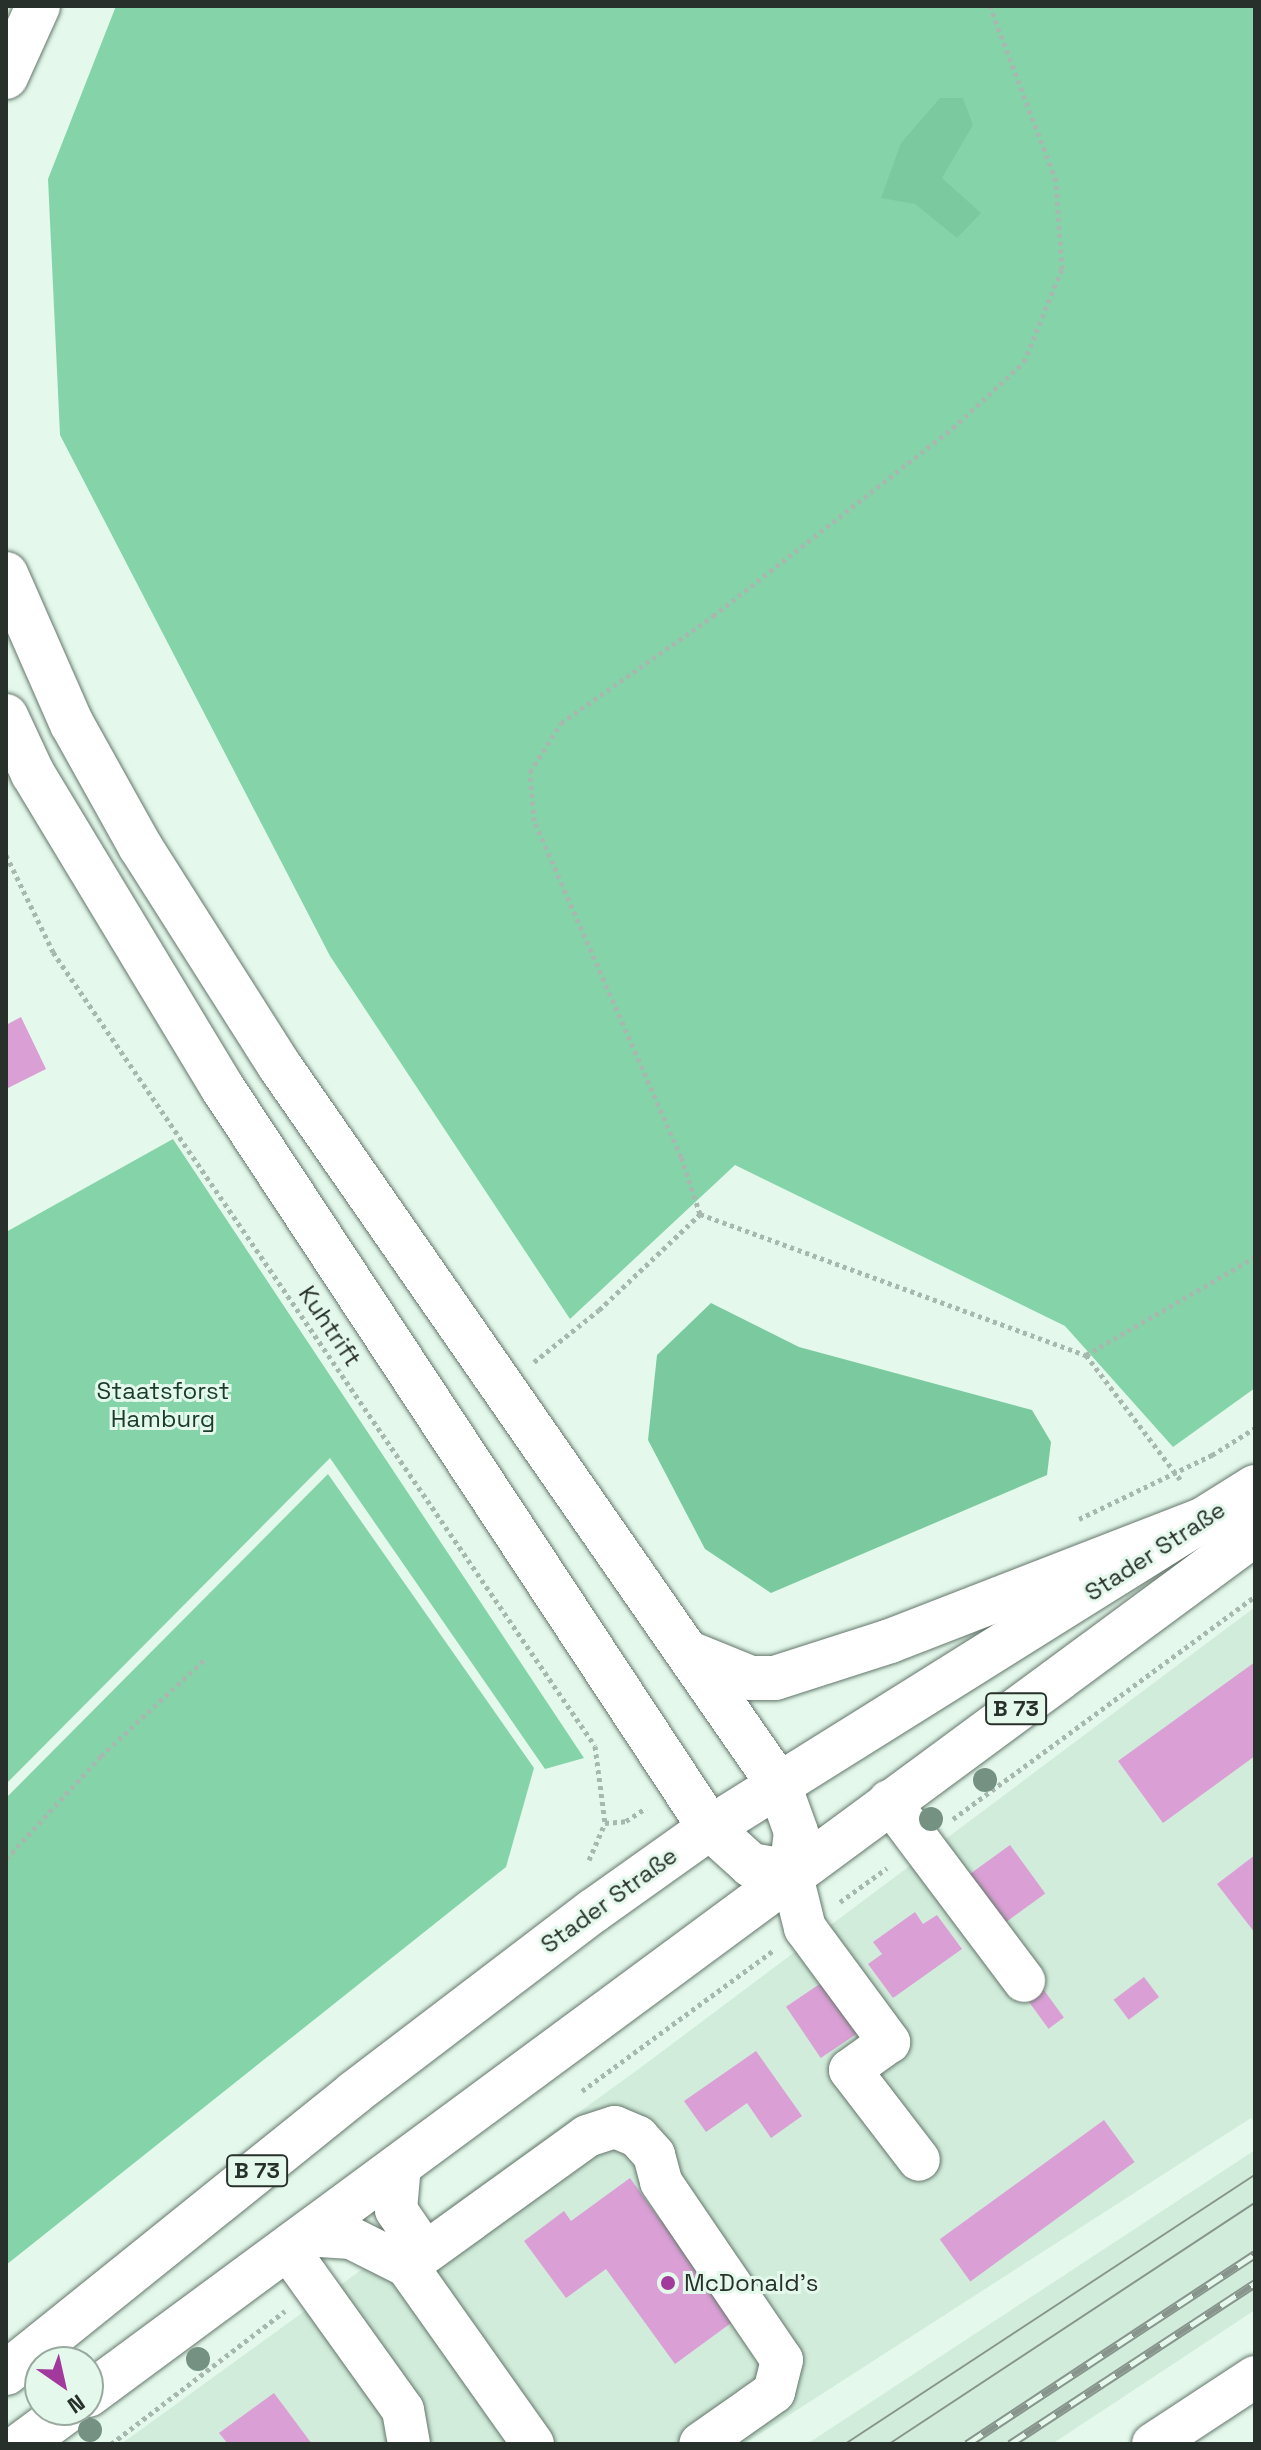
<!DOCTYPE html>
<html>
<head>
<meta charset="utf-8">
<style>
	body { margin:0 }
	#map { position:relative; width:1261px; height:2450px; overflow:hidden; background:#e4f9ec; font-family:"Space Grotesk",sans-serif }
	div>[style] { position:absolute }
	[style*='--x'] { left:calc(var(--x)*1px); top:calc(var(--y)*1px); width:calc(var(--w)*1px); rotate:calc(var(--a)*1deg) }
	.built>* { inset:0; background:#d1ecdb }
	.forest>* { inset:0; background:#85d4a9 }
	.water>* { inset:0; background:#7bca9f }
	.building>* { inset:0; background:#da9fd5; transform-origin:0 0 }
	.path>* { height:5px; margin-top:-2.5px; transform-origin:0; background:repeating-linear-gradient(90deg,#a7b8ae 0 4px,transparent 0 8px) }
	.roads { filter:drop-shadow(0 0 2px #64766b) drop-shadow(0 0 2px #64766b) }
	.minor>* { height:42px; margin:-21px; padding:0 21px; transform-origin:21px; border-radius:21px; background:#fff }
	.major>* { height:44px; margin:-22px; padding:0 22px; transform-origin:22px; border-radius:22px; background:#fff }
	.highway>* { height:44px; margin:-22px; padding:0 22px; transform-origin:22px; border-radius:22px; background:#fff }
	.tram>* { height:2px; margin:-1px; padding:0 1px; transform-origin:1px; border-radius:1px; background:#87958c }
	.rail>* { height:9px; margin-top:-4.5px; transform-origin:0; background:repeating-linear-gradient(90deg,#e4f9ec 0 18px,#87958c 0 36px); box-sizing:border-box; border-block:2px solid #87958c }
	.trees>* { width:24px; height:24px; margin:-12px; border-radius:50%; background:#759182 }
	.dots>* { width:22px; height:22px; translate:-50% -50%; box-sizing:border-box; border:4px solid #e4f9ec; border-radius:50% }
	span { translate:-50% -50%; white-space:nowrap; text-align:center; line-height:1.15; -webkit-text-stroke:6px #e4f9ec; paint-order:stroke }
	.shield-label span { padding:2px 6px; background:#e4f9ec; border:2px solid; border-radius:6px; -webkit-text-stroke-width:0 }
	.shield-label { font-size:22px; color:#28302b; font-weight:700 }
	.street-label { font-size:24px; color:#28302b }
	.park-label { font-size:24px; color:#1a3c2b }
	.poi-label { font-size:24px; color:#28302b }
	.left { translate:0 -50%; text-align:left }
	.frame { position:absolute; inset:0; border:8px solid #28302b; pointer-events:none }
	.north { position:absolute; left:24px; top:2346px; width:80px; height:80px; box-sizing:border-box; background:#e4f9ec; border:2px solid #99a99f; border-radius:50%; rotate:146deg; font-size:22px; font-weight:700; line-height:32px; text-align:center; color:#28302b }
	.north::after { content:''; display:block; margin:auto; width:28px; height:36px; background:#a23a9d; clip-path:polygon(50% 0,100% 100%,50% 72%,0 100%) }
</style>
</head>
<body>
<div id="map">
	<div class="built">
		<i style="clip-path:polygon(1255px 1607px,1255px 2124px,1251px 2118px,744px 2444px,121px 2444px,640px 2068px)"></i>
		<i style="clip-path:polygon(1255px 2150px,1255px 2310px,1052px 2444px,807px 2444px)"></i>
	</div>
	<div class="forest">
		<i style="clip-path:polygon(116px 6px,1255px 6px,1255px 1388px,1173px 1447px,1065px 1326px,735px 1165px,570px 1319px,330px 956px,60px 435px,48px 179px)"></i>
		<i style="clip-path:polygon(173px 1139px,584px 1758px,545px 1769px,330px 1458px,6px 1784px,6px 1232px)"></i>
		<i style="clip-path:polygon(328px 1474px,534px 1768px,506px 1867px,6px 2265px,6px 1798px)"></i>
	</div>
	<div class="water">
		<i style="clip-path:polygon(940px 98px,963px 98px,973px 125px,942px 178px,981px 213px,957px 238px,915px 204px,881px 198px,901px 143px)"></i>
		<i style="clip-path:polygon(711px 1303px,799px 1347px,1032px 1410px,1051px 1442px,1047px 1475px,771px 1593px,705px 1549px,648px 1440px,657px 1355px)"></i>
	</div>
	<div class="building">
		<i style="clip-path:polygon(21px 1017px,46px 1069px,6px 1089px,6px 1025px)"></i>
		<i style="clip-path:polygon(1255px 1662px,1255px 1756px,1163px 1823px,1118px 1761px)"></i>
		<i style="left:1010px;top:1845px;width:60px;height:61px;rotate:54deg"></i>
		<i style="clip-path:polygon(1255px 1855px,1255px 1933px,1217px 1884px)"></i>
		<i style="clip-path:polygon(915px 1912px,923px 1924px,937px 1915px,962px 1949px,893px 1998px,868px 1964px,882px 1954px,873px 1942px)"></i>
		<i style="left:830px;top:1977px;width:62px;height:53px;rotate:56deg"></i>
		<i style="left:1144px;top:1977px;width:25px;height:38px;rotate:53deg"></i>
		<i style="left:1038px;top:1982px;width:44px;height:19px;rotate:54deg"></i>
		<i style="clip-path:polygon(756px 2051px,802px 2116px,771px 2138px,747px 2103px,706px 2132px,684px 2101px)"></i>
		<i style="left:1104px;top:2120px;width:52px;height:203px;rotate:54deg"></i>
		<i style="clip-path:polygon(630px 2178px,660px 2220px,668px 2214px,742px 2315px,675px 2364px,606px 2269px,566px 2298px,524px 2241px,564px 2211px,571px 2221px)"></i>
		<i style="clip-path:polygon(274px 2393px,312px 2444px,228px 2444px,219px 2433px)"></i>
	</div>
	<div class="path">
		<i style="--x:6;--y:855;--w:108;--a:64.1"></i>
		<i style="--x:53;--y:952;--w:961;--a:55.68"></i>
		<i style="--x:595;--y:1746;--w:78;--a:82.6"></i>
		<i style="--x:700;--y:1214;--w:60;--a:-108.4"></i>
		<i style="--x:681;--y:1157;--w:367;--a:-113.6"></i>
		<i style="--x:534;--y:821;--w:49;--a:-94.7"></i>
		<i style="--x:530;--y:772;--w:58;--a:-57.7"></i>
		<i style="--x:561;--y:723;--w:186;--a:-35.1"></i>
		<i style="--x:713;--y:616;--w:305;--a:-38.1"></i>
		<i style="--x:953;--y:428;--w:97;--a:-42.9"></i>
		<i style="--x:1024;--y:362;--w:100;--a:-67.8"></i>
		<i style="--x:1062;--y:269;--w:88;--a:-93.9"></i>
		<i style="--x:1056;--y:181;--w:187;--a:-110.7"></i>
		<i style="--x:700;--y:1214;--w:411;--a:20.1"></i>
		<i style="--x:1086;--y:1355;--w:159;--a:52.9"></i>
		<i style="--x:1086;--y:1355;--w:195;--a:-30.1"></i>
		<i style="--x:534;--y:1362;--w:83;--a:-38.7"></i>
		<i style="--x:599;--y:1310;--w:139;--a:-43.5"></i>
		<i style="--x:1079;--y:1519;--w:148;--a:-25.7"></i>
		<i style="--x:1212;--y:1455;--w:51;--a:-32.1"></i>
		<i style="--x:953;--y:1819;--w:375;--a:-36.4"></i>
		<i style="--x:6;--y:1859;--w:140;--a:-47.3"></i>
		<i style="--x:101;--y:1756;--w:144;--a:-43"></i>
		<i style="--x:589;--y:1860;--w:40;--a:-66.6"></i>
		<i style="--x:605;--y:1823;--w:21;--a:-5"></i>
		<i style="--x:626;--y:1821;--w:24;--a:-33"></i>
		<i style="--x:840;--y:1902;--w:58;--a:-35.9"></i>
		<i style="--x:582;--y:2091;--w:238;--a:-36.3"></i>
		<i style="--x:111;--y:2444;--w:219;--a:-37.4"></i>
	</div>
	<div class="roads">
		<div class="minor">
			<i style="--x:889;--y:1801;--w:225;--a:53.1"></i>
			<i style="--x:791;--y:1872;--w:58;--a:76"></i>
			<i style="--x:805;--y:1928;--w:142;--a:53.6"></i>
			<i style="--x:889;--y:2042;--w:48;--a:144.3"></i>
			<i style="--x:850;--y:2070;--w:113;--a:52.5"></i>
			<i style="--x:400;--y:2165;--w:45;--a:95.1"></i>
			<i style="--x:396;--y:2210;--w:51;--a:55.4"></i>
			<i style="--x:304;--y:2235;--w:47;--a:3.7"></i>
			<i style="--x:351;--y:2238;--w:63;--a:26.6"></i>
			<i style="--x:407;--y:2266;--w:218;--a:54.7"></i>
			<i style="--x:287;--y:2248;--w:199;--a:54.4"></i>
			<i style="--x:403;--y:2410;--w:35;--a:80"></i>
			<i style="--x:407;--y:2266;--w:222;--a:-35.8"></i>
			<i style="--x:587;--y:2136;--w:29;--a:-18"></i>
			<i style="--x:615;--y:2127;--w:25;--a:23"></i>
			<i style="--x:638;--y:2137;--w:24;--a:48"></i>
			<i style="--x:654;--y:2155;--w:28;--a:75"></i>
			<i style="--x:661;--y:2182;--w:215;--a:55.8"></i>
			<i style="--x:782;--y:2360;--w:33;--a:104"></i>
			<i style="--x:774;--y:2392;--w:90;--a:144.9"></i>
			<i style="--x:1153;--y:2444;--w:122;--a:-33.3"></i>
		</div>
		<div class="major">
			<i style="--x:6;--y:2373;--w:447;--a:-38.8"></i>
			<i style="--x:354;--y:2093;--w:300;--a:-37.3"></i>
			<i style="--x:593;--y:1911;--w:143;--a:-35.4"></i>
			<i style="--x:710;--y:1828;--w:643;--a:-32.03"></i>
			<i style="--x:88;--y:2395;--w:1450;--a:-36.42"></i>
			<i style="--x:22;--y:2444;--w:57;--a:-36.5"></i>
		</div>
		<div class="highway">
			<i style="--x:6;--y:77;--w:78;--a:-65.7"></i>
			<i style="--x:6;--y:574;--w:164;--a:66.3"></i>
			<i style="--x:72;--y:724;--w:140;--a:60.9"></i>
			<i style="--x:140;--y:846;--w:259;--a:57.6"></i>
			<i style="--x:279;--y:1065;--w:877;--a:55.22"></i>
			<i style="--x:779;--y:1785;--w:50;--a:70.1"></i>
			<i style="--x:796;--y:1832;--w:40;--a:97.1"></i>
			<i style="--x:791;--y:1872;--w:41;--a:-170.1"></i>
			<i style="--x:751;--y:1865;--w:55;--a:-137.9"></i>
			<i style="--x:710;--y:1828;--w:887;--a:-123.37"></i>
			<i style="--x:222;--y:1087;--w:366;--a:-121.1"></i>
			<i style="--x:33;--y:774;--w:64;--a:-115"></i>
			<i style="--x:689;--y:1653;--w:67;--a:22"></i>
			<i style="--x:751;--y:1678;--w:24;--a:0"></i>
			<i style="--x:775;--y:1678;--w:121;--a:-17.8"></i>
			<i style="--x:890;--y:1641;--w:342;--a:-21.2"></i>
		</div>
	</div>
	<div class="tram">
		<i style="--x:845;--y:2444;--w:490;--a:-33.3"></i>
		<i style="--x:889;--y:2444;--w:438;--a:-33.4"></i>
	</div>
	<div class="rail">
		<i style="--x:967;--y:2444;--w:345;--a:-33.4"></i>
		<i style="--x:1010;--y:2444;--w:293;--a:-33.3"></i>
	</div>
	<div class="trees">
		<i style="left:985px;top:1780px"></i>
		<i style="left:931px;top:1819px"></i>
		<i style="left:198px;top:2359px"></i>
		<i style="left:90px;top:2430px"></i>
	</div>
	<div class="dots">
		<i style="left:668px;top:2283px;background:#a23a9d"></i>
	</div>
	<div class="shield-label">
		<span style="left:1016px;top:1709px">B 73</span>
		<span style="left:257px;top:2171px">B 73</span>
	</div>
	<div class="street-label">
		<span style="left:330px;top:1326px;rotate:56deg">Kuhtrift</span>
		<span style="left:1155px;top:1551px;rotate:-33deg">Stader Straße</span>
		<span style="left:609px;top:1900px;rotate:-36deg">Stader Straße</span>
	</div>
	<div class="park-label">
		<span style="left:163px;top:1405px">Staatsforst<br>Hamburg</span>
	</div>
	<div class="poi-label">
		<span class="left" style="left:684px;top:2283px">McDonald's</span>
	</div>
	<div class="frame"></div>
	<div class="north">N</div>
</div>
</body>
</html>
